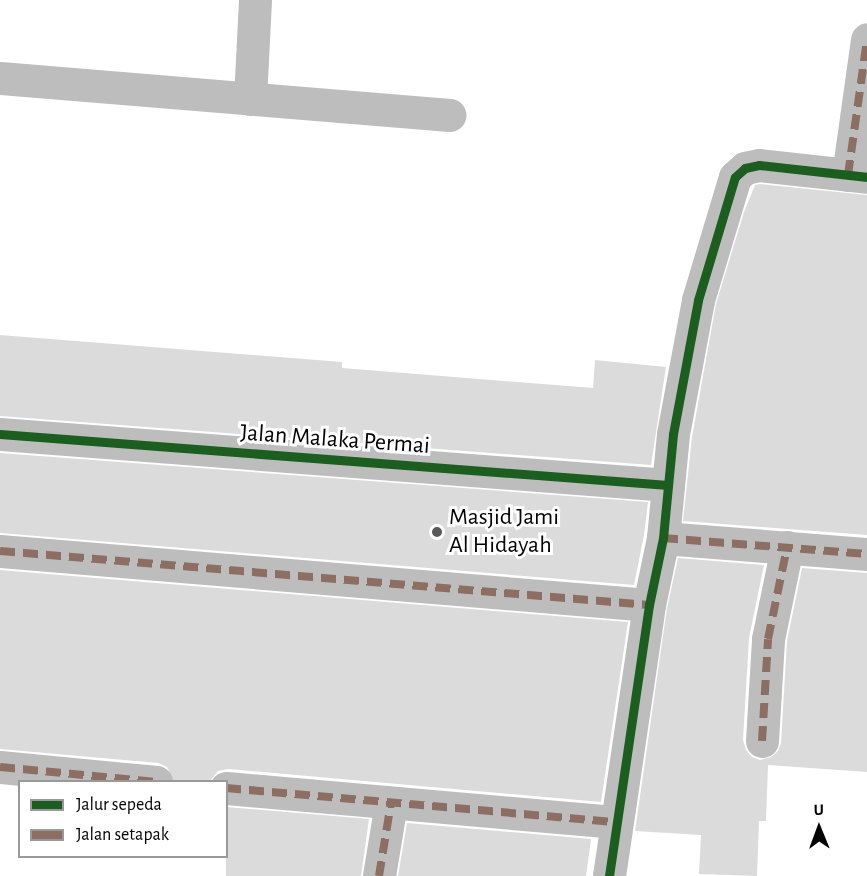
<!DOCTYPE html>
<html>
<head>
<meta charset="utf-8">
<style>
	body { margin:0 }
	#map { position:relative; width:867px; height:876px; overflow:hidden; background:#fff; font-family:"Alegreya Sans",sans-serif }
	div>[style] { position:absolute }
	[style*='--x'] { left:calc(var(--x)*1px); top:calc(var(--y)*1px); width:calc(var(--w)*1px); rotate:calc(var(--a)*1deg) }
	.building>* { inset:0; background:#dbdbdb }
	.minor>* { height:33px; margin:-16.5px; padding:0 16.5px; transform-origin:16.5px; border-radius:16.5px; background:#bdbdbd }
	.quiet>* { height:8px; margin-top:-4px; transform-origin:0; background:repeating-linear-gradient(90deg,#8d6e63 0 15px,transparent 0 23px) }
	.cycleway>* { height:9px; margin:-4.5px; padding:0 4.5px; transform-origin:4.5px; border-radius:4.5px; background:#1b5e20 }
	.dots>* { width:16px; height:16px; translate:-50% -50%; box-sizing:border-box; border:3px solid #fff; border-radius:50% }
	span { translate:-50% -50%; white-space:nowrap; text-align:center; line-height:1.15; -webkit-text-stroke:6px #fff; paint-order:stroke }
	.street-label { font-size:24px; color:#000 }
	.poi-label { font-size:24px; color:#000 }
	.left { translate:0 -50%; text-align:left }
	.legend { position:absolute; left:18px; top:780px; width:210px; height:78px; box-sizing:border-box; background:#fff; border:2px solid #999; margin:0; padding:8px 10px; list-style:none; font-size:18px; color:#000 }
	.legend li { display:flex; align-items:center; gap:12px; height:30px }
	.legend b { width:30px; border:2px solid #999 }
	.north { position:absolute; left:789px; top:798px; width:60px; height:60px; -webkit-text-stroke:4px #fff; paint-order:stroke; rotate:359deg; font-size:16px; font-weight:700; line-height:24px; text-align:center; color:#000 }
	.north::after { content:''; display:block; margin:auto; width:21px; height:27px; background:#000; clip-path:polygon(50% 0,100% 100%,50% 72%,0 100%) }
</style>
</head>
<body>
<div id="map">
	<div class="building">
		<i style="clip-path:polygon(760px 184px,867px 195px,867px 535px,683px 521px,692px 437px,716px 304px,744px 212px,755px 185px)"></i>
		<i style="clip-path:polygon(0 335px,342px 362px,342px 368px,593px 388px,595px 360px,666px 367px,651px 465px,0 416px)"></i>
		<i style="clip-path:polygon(0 453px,648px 502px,644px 535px,634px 585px,0 533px)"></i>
		<i style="clip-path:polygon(678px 558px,764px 565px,749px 638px,743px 740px,746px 750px,752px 757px,760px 760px,771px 757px,778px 751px,781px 743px,787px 641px,802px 568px,867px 573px,867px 772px,768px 765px,766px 821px,759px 821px,757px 876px,699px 874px,701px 835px,635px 831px,667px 608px)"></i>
		<i style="clip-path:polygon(0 570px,628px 622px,601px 802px,228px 769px,218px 771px,209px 782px,174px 782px,167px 767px,158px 763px,0 749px)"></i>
		<i style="clip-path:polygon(226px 807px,369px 819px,361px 876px,226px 876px)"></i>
		<i style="clip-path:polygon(407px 823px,591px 839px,586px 876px,398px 876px)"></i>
	</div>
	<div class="minor">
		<i style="--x:0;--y:78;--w:451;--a:4.7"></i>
		<i style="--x:250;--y:99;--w:99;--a:-87.1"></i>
		<i style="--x:848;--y:175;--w:137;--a:-82"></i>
		<i style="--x:0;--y:434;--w:670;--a:4.37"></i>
		<i style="--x:663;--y:538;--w:205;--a:4.5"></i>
		<i style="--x:0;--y:551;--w:651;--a:4.76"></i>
		<i style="--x:762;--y:741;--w:102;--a:-86.6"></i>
		<i style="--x:768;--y:639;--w:94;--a:-78.3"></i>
		<i style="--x:0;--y:767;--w:157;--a:5.5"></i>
		<i style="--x:226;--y:788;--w:392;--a:5"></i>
		<i style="--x:379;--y:876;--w:74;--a:-80.7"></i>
		<i style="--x:609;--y:876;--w:274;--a:-81.6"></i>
		<i style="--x:649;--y:605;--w:68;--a:-78.2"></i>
		<i style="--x:663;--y:538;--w:104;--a:-84.5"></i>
		<i style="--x:673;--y:434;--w:136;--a:-79.4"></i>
		<i style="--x:698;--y:300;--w:128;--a:-73.3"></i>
		<i style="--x:735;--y:177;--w:13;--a:-42"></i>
		<i style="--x:745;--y:168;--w:14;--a:-12"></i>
		<i style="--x:759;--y:165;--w:109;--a:6.3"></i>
	</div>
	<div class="quiet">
		<i style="--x:848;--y:175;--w:137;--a:-82"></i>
		<i style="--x:663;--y:538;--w:205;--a:4.5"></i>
		<i style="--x:0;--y:551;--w:651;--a:4.76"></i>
		<i style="--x:762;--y:741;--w:102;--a:-86.6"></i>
		<i style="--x:768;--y:639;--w:94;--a:-78.3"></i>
		<i style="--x:0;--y:767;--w:157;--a:5.5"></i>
		<i style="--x:226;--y:788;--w:392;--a:5"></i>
		<i style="--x:379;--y:876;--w:74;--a:-80.7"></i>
	</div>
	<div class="cycleway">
		<i style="--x:0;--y:434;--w:670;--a:4.37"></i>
		<i style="--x:609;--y:876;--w:274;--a:-81.6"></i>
		<i style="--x:649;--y:605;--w:68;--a:-78.2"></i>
		<i style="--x:663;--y:538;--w:104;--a:-84.5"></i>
		<i style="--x:673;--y:434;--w:136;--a:-79.4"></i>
		<i style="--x:698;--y:300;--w:128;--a:-73.3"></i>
		<i style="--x:735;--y:177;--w:13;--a:-42"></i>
		<i style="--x:745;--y:168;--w:14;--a:-12"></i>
		<i style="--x:759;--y:165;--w:109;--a:6.3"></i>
	</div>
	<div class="dots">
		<i style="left:437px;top:532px;background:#595959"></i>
	</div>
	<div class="street-label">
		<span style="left:335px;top:440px;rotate:4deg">Jalan Malaka Permai</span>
	</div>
	<div class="poi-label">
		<span class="left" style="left:449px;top:532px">Masjid Jami<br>Al Hidayah</span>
	</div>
	<ul class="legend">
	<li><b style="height:8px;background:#1b5e20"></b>Jalur sepeda</li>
	<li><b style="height:8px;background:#8d6e63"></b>Jalan setapak</li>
	</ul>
	<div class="north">U</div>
</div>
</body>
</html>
